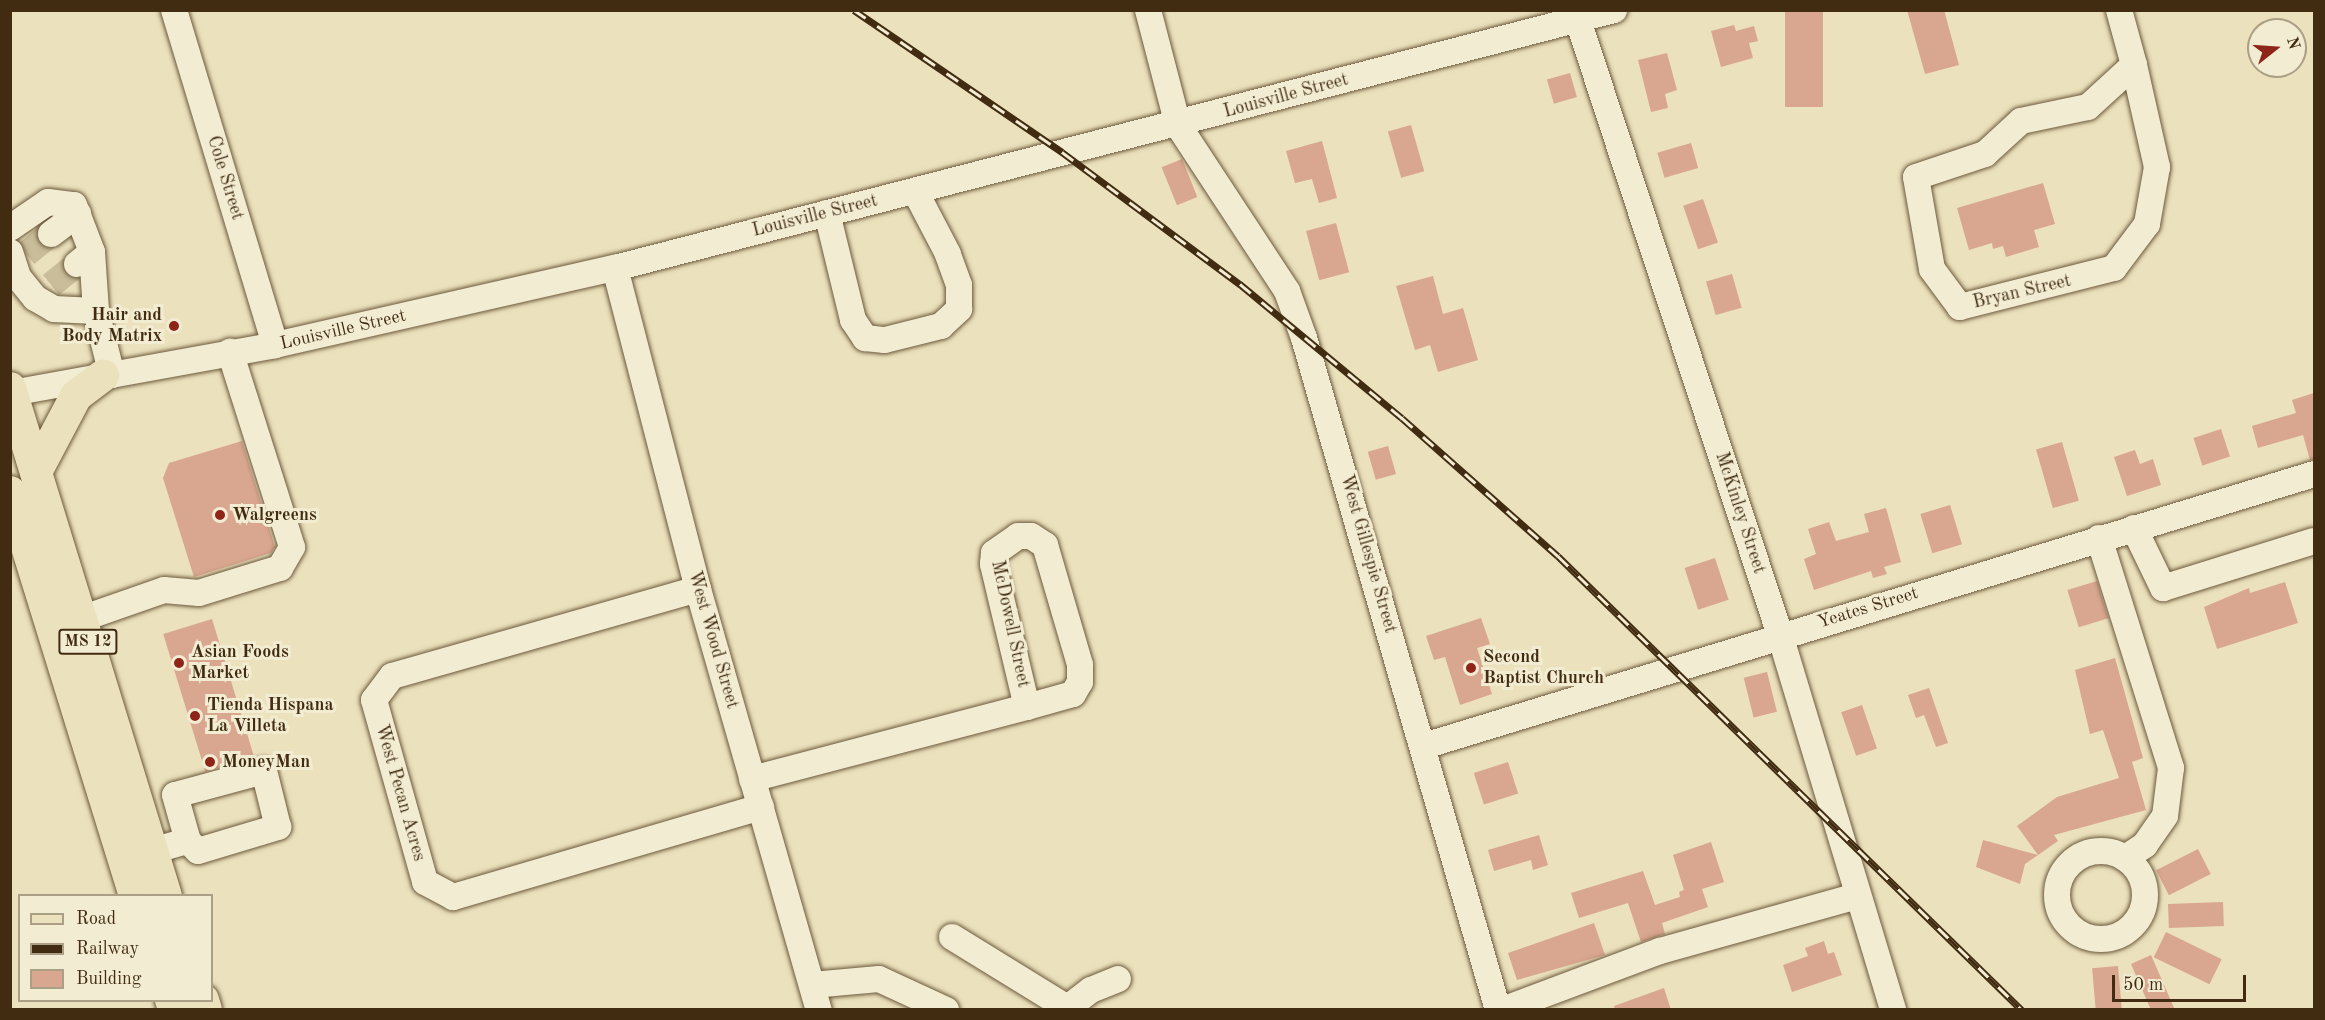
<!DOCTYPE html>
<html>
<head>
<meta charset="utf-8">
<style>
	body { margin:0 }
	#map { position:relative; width:2325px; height:1020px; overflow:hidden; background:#ebe1bc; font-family:"Old Standard TT",serif }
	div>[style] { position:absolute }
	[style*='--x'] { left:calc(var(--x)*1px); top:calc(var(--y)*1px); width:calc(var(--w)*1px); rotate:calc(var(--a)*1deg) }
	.building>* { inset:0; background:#d9a68f; transform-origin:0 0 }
	.minor-tunnel>* { height:26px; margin-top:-13px; transform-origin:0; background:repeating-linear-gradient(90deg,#c9bd9a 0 26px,transparent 0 39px) }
	.roads { filter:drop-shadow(0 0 2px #6c593c) drop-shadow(0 0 2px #6c593c) }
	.minor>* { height:26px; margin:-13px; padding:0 13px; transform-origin:13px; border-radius:13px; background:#f2ecd3 }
	.minor>.ring { margin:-13px; padding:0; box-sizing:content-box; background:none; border:26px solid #f2ecd3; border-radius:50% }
	.major>* { height:32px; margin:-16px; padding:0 16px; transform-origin:16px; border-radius:16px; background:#ebe1bc }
	.rail>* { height:7px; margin-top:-3.5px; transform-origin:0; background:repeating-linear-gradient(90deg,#f2ecd3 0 14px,#412c11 0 28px); box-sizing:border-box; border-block:2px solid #412c11 }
	.dots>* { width:16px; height:16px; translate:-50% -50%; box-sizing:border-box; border:3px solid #f2ecd3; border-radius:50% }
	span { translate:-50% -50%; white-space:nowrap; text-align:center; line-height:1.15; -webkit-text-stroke:6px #f2ecd3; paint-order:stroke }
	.shield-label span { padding:2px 4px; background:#f2ecd3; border:2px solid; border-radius:4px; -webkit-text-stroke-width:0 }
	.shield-label { font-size:16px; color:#412c11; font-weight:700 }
	.street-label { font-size:18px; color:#412c11 }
	.poi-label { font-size:18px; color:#412c11; font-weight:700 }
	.right { translate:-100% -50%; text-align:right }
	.left { translate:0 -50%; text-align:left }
	.frame { position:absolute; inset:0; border:12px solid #412c11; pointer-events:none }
	.legend { position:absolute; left:18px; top:894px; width:195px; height:108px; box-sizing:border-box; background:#f2ecd3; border:2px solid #ab9f85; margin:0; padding:8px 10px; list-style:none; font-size:18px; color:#412c11 }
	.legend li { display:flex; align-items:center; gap:12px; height:30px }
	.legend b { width:30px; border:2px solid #ab9f85 }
	.north { position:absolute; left:2247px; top:18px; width:60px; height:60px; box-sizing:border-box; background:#f2ecd3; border:2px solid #ab9f85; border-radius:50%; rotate:73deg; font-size:16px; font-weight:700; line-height:24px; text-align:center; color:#412c11 }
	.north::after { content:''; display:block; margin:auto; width:21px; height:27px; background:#8f2418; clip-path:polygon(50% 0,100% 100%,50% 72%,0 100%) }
	.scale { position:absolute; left:2112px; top:975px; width:134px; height:27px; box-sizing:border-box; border:3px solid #412c11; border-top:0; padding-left:8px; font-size:18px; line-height:21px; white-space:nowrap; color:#412c11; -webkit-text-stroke:4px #f2ecd3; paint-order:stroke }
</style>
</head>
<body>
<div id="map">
	<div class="building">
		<i style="left:1785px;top:10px;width:38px;height:97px"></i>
		<i style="clip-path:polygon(1907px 10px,1944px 10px,1959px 65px,1925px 74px)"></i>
		<i style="clip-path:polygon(1734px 25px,1736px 31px,1754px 26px,1758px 41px,1749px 43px,1753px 58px,1721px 67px,1711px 31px)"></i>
		<i style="clip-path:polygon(1667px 53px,1677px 90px,1665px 94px,1668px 108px,1651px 112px,1638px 60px)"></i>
		<i style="left:1570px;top:73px;width:25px;height:24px;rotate:74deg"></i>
		<i style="left:1411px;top:125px;width:48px;height:24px;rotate:74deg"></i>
		<i style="clip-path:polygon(1322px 141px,1337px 198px,1319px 203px,1312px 179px,1295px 183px,1286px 151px)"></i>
		<i style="left:1691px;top:143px;width:26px;height:35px;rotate:74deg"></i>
		<i style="left:1182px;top:159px;width:41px;height:22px;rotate:68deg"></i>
		<i style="clip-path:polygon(2043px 183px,2055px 224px,2034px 230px,2039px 247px,2006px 257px,2003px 246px,1993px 249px,1992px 243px,1969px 250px,1957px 208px)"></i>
		<i style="left:1703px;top:199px;width:46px;height:21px;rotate:71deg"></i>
		<i style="left:1336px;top:223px;width:51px;height:31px;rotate:75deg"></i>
		<i style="left:1732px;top:274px;width:35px;height:27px;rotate:74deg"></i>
		<i style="clip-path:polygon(1433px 276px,1443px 314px,1463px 308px,1478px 360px,1438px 372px,1430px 345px,1415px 350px,1396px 286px)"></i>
		<i style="clip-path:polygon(2314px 393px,2314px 459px,2310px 460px,2303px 435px,2258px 448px,2252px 426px,2296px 413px,2292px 400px)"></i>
		<i style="left:2221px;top:429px;width:29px;height:29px;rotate:72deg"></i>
		<i style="clip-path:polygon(242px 441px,275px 547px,271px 553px,194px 577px,163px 478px,169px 463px)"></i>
		<i style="left:2062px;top:442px;width:61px;height:27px;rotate:74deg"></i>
		<i style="left:1388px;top:446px;width:29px;height:21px;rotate:74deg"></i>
		<i style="clip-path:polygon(2135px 450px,2140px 464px,2153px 459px,2161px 485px,2127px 496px,2114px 457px)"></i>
		<i style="left:1950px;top:505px;width:41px;height:31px;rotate:73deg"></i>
		<i style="clip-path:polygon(1886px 508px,1901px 562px,1884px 567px,1887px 574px,1873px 578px,1871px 571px,1814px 590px,1804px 559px,1816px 554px,1808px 529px,1829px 522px,1836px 541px,1869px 532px,1864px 514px)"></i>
		<i style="left:1715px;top:558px;width:44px;height:32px;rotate:72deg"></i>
		<i style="left:2097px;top:581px;width:39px;height:31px;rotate:73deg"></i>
		<i style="clip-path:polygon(2285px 582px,2298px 623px,2217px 649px,2204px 607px,2249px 588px,2250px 593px)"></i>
		<i style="clip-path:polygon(1481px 618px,1490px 644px,1477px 648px,1492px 694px,1460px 705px,1445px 657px,1434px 660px,1426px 636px)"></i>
		<i style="left:212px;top:619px;width:144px;height:51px;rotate:73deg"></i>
		<i style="clip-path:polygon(2115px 658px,2143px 758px,2132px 762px,2146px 810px,2054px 835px,2058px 841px,2038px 855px,2017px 826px,2057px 797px,2119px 778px,2103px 730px,2090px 734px,2075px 670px)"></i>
		<i style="left:1767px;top:672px;width:41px;height:24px;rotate:76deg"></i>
		<i style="clip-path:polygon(1929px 688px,1948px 743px,1936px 747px,1924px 715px,1916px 718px,1908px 695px)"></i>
		<i style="left:1862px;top:705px;width:46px;height:22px;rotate:71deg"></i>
		<i style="left:1508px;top:762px;width:33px;height:36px;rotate:72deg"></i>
		<i style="clip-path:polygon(1539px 835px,1548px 865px,1533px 870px,1531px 860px,1494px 871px,1488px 850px)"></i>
		<i style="clip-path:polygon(1983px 840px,2038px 855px,2025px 864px,2020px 884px,1976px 867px)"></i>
		<i style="clip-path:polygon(1711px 842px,1724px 882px,1702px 889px,1708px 907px,1662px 923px,1665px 934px,1641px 942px,1628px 903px,1579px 918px,1571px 893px,1643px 871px,1655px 905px,1680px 897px,1679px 892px,1684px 890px,1673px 855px)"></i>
		<i style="left:2198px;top:849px;width:28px;height:47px;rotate:63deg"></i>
		<i style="left:2223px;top:902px;width:24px;height:55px;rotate:88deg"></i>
		<i style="clip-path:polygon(1594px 923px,1605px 955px,1517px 980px,1508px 953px)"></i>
		<i style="left:2166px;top:932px;width:62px;height:28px;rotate:26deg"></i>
		<i style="clip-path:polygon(1824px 941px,1828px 954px,1834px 952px,1842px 975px,1792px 992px,1783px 965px,1808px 956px,1805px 948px)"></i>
		<i style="clip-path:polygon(2151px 955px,2175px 1010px,2151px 1010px,2131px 964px)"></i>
		<i style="left:2118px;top:966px;width:44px;height:26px;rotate:85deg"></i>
		<i style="clip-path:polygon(1664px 988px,1671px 1010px,1615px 1010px,1614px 1006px)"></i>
	</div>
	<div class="minor-tunnel">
		<i style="--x:26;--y:254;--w:32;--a:-39"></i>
		<i style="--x:51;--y:285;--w:33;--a:-39"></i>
	</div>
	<div class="roads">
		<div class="minor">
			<i style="--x:174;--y:10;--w:350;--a:73.2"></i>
			<i style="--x:1148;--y:10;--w:119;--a:75.4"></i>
			<i style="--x:1178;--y:125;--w:199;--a:56.7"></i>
			<i style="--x:1287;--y:291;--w:50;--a:70.1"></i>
			<i style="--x:1304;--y:338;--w:699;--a:73.9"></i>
			<i style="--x:2119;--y:10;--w:57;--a:74.7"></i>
			<i style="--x:2134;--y:65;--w:105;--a:77.3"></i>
			<i style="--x:2157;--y:167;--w:58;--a:100"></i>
			<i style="--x:2147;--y:224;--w:55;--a:126.9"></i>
			<i style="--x:2114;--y:268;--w:159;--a:165.8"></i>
			<i style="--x:1960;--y:307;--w:47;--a:-126.4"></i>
			<i style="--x:1932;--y:269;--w:93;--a:-99.9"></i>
			<i style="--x:1916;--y:177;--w:73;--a:-18.4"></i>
			<i style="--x:1985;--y:154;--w:49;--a:-42.5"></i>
			<i style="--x:2021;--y:121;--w:68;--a:-11.8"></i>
			<i style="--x:2088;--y:107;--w:62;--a:-42.4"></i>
			<i style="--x:1578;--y:20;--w:647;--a:71.82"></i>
			<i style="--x:1780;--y:635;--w:392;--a:73.2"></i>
			<i style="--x:827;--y:213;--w:110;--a:76.3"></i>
			<i style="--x:853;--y:320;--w:22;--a:56"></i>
			<i style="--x:865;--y:338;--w:20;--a:6"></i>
			<i style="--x:885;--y:340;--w:58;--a:-14"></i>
			<i style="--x:941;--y:326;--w:25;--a:-43"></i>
			<i style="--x:959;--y:309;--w:24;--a:-90"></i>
			<i style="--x:959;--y:285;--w:33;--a:-110"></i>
			<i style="--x:948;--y:254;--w:71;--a:-117.6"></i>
			<i style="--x:10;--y:228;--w:46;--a:-34.4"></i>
			<i style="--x:48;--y:202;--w:26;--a:7"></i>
			<i style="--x:74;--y:205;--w:50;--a:69"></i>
			<i style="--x:51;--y:234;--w:34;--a:-37"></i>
			<i style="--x:10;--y:252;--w:26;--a:72"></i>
			<i style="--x:18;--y:277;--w:27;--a:51"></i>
			<i style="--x:35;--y:298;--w:22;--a:30"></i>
			<i style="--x:54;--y:309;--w:42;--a:2.7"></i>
			<i style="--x:96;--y:311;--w:66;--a:76"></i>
			<i style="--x:77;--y:264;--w:19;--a:-39"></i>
			<i style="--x:92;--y:252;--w:59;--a:86.1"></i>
			<i style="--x:615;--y:268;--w:332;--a:75.5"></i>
			<i style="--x:698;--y:589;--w:438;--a:74"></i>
			<i style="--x:12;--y:393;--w:267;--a:-10.3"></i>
			<i style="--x:275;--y:345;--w:349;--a:-12.8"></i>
			<i style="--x:615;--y:268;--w:1032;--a:-14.48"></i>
			<i style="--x:2134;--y:528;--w:67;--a:64.2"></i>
			<i style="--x:2163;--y:588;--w:158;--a:-17.3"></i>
			<i style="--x:1018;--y:536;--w:13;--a:0"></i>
			<i style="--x:1031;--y:536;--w:17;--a:33"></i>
			<i style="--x:1045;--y:545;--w:125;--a:73.7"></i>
			<i style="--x:1080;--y:665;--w:17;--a:90"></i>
			<i style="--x:1080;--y:682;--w:14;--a:120"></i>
			<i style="--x:1073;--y:694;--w:48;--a:164.2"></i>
			<i style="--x:1027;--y:707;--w:147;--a:-103.4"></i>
			<i style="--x:993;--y:564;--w:11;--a:-85"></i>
			<i style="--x:994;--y:553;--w:29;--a:-35"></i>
			<i style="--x:2099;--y:538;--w:241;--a:72.6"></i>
			<i style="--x:2171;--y:768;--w:48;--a:97.1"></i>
			<i style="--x:2165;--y:816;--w:35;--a:125"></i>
			<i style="--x:2145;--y:845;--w:24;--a:147"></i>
			<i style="--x:698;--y:589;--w:318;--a:164.1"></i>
			<i style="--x:392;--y:676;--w:30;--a:127"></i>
			<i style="--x:374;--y:700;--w:189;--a:74.3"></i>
			<i style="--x:425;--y:882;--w:32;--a:28"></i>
			<i style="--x:453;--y:897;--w:321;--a:-16.3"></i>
			<i style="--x:81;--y:619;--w:88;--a:-19.3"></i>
			<i style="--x:164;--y:590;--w:35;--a:5"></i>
			<i style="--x:199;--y:593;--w:85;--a:-17.2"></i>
			<i style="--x:280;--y:568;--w:24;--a:-60"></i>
			<i style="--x:292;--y:547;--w:205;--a:-107.6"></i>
			<i style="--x:1424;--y:746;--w:931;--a:-16.99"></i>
			<i style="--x:752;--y:779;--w:284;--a:-14.7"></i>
			<i style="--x:152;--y:851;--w:37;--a:-16"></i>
			<i style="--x:188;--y:841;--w:14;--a:45"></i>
			<i style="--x:198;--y:851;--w:84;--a:-16.7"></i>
			<i style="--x:278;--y:827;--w:58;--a:-104"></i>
			<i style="--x:264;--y:771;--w:92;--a:164.9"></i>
			<i style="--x:175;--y:795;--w:48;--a:74.2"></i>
			<i class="ring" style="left:2057px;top:851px;width:62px;height:62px"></i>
			<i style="--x:952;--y:937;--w:134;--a:31.6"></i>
			<i style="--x:812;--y:985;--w:67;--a:-5.1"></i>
			<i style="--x:879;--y:979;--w:74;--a:24.8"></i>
			<i style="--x:1065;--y:1010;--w:33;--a:-38"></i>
			<i style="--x:1091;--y:990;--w:29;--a:-22"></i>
			<i style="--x:1502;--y:1010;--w:169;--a:-20.5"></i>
			<i style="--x:1660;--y:951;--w:205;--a:-15.6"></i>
		</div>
		<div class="major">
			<i style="--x:10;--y:388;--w:531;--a:72.93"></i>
			<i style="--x:36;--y:472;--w:86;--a:-62.2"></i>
			<i style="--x:76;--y:396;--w:34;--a:-37"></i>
			<i style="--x:10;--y:492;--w:423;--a:72.8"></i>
			<i style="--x:171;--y:1000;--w:11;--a:68"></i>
			<i style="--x:203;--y:1000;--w:10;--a:73"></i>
		</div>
	</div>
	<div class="rail">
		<i style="--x:854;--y:10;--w:252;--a:34.3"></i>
		<i style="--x:1062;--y:152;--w:222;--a:36.6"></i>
		<i style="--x:1240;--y:284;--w:210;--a:39.6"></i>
		<i style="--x:1402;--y:418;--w:208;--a:41.5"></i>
		<i style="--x:1558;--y:556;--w:649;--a:44.38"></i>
	</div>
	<div class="dots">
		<i style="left:174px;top:326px;background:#8f2418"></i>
		<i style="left:220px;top:515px;background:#8f2418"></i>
		<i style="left:179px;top:663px;background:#8f2418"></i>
		<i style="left:1471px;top:668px;background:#8f2418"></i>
		<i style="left:195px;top:716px;background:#8f2418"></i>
		<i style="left:210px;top:762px;background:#8f2418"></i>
	</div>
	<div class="shield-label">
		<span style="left:88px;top:642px">MS 12</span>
	</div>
	<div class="street-label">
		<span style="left:1286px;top:96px;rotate:-15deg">Louisville Street</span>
		<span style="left:225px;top:178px;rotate:73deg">Cole Street</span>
		<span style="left:815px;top:216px;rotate:-14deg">Louisville Street</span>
		<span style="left:2022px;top:292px;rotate:-13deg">Bryan Street</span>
		<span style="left:343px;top:330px;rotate:-13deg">Louisville Street</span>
		<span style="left:1740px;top:513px;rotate:72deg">McKinley Street</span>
		<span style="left:1368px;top:554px;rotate:74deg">West Gillespie Street</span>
		<span style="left:1868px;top:608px;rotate:-17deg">Yeates Street</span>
		<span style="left:1010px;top:624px;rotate:78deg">McDowell Street</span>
		<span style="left:713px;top:640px;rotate:74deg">West Wood Street</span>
		<span style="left:400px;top:793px;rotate:74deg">West Pecan Acres</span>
	</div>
	<div class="poi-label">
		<span class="right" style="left:162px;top:326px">Hair and<br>Body Matrix</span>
		<span class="left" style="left:232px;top:515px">Walgreens</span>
		<span class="left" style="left:191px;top:663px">Asian Foods<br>Market</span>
		<span class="left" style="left:1483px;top:668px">Second<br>Baptist Church</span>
		<span class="left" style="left:207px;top:716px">Tienda Hispana<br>La Villeta</span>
		<span class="left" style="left:222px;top:762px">MoneyMan</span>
	</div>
	<div class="frame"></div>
	<ul class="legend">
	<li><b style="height:8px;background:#ebe1bc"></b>Road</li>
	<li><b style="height:8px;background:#412c11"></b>Railway</li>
	<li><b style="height:16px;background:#d9a68f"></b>Building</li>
	</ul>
	<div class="north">N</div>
	<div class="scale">50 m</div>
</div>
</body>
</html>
